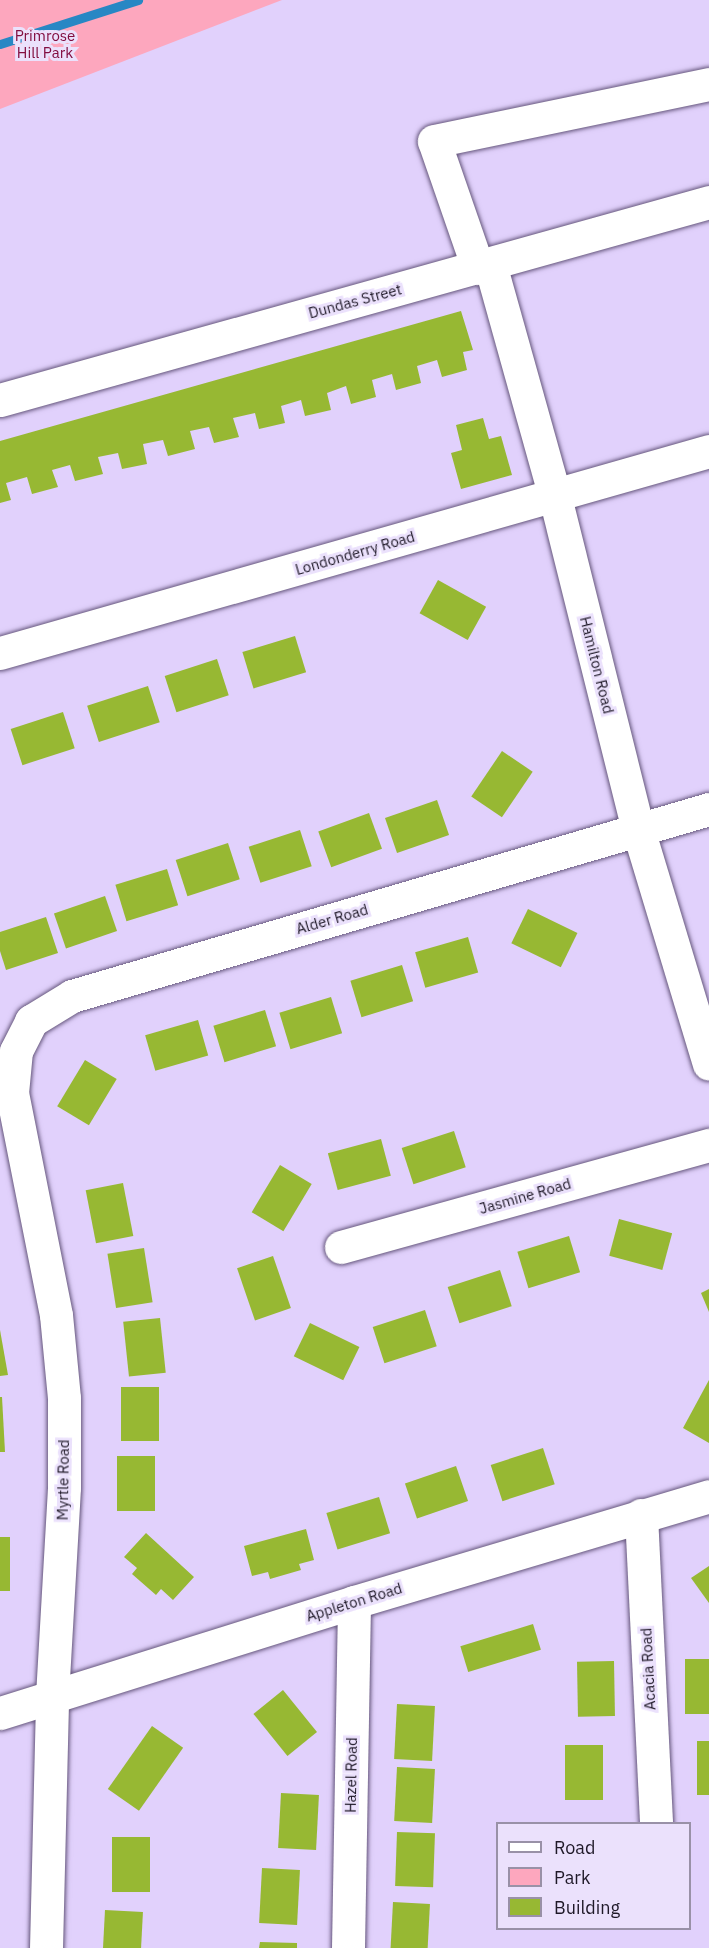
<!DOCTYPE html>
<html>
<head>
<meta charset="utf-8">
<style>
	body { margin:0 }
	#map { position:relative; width:709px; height:1948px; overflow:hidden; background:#e1d1fc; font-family:"IBM Plex Sans",sans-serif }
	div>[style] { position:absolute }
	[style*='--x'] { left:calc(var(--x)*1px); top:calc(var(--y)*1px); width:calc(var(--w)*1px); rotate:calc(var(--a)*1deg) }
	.green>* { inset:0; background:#fda7be }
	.stream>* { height:9px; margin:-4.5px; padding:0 4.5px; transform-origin:4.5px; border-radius:4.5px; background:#2887c4 }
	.building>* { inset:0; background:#97b833; transform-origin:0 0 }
	.roads { filter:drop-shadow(0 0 2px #66577d) drop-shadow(0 0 2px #66577d) }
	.minor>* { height:33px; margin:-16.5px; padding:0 16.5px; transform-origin:16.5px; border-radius:16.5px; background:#fff }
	span { translate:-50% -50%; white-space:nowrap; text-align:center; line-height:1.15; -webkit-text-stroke:6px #ebe1fc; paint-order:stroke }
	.park-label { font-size:15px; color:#820d40 }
	.street-label { font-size:15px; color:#1f1928 }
	.legend { position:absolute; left:496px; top:1822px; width:195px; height:108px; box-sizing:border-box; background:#ebe1fc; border:2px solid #9991a7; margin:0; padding:8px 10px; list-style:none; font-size:18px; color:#1f1928 }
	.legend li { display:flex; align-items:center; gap:12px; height:30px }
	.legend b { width:30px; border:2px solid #9991a7 }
</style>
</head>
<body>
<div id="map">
	<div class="green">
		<i style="clip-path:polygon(0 0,282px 0,0 109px)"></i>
	</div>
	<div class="stream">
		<i style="--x:0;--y:44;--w:145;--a:-17.7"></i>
	</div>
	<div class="building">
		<i style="clip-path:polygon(461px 311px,473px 350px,463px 352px,467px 370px,442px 377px,437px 360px,417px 366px,421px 383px,396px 390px,392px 374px,372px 380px,376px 397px,351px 404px,346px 386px,327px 393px,331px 410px,305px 416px,301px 400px,281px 406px,285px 423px,259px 429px,255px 413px,233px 418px,239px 437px,214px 443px,209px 427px,190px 431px,195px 449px,168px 456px,163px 440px,143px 444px,147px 464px,122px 469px,118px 453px,98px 457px,103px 474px,75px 481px,70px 465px,52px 470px,58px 487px,32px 494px,27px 477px,6px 483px,11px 500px,0 503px,0 441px)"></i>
		<i style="clip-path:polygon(483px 418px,489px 439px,501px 436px,512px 475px,461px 489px,451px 453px,462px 450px,456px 425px)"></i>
		<i style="left:438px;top:580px;width:55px;height:38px;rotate:29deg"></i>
		<i style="left:295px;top:636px;width:38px;height:55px;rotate:73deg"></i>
		<i style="left:217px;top:659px;width:38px;height:55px;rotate:72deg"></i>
		<i style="left:148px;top:686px;width:38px;height:64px;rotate:72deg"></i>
		<i style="left:63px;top:712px;width:38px;height:55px;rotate:72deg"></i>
		<i style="left:502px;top:751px;width:37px;height:55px;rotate:34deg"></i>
		<i style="left:437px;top:800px;width:37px;height:55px;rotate:71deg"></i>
		<i style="left:369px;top:813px;width:38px;height:54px;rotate:70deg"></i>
		<i style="left:300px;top:830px;width:38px;height:54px;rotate:72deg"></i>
		<i style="left:228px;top:843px;width:38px;height:55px;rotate:72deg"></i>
		<i style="left:167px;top:869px;width:38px;height:54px;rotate:73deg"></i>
		<i style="left:105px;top:896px;width:37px;height:54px;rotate:71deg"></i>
		<i style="left:528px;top:909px;width:55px;height:38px;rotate:26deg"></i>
		<i style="clip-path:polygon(46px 917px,58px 953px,6px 970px,0 951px,0 932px)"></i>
		<i style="left:468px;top:937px;width:37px;height:55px;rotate:74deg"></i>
		<i style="left:402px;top:965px;width:38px;height:54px;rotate:73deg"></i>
		<i style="left:331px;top:997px;width:38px;height:54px;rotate:73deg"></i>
		<i style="left:265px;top:1010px;width:38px;height:54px;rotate:73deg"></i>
		<i style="left:198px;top:1020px;width:37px;height:55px;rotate:74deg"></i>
		<i style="left:85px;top:1060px;width:37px;height:54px;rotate:31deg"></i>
		<i style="left:454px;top:1131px;width:38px;height:55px;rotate:72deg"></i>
		<i style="left:381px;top:1139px;width:38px;height:55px;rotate:75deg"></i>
		<i style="left:280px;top:1165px;width:37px;height:55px;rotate:31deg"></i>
		<i style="left:123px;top:1183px;width:54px;height:38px;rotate:79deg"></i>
		<i style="left:619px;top:1219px;width:55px;height:38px;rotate:15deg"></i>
		<i style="left:569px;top:1236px;width:38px;height:54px;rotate:73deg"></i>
		<i style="left:144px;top:1248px;width:55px;height:37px;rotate:81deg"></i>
		<i style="left:273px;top:1256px;width:55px;height:38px;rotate:71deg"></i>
		<i style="left:500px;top:1270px;width:38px;height:55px;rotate:72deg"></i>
		<i style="clip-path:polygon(709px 1289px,709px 1312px,701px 1293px)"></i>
		<i style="left:425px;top:1310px;width:38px;height:55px;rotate:72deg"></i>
		<i style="left:160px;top:1318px;width:55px;height:37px;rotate:84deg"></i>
		<i style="left:310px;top:1323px;width:55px;height:37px;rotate:26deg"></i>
		<i style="clip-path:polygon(0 1330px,8px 1375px,0 1376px)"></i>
		<i style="clip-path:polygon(709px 1380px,709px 1443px,683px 1428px)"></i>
		<i style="left:121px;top:1387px;width:38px;height:54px"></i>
		<i style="clip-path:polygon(0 1397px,2px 1397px,5px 1452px,0 1452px)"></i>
		<i style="left:543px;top:1448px;width:38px;height:55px;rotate:72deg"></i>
		<i style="left:117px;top:1456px;width:38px;height:55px"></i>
		<i style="left:456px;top:1466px;width:37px;height:54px;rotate:71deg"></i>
		<i style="left:379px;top:1497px;width:38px;height:55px;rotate:73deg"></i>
		<i style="clip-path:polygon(306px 1529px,314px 1560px,299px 1564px,301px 1570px,270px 1579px,268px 1572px,252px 1576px,244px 1546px)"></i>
		<i style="clip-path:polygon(146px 1533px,194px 1577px,173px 1600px,161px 1589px,156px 1595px,132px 1574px,137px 1568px,124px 1557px)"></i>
		<i style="left:0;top:1537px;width:10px;height:54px"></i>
		<i style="clip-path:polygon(709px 1566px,709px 1603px,691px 1578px)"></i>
		<i style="left:533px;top:1624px;width:27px;height:76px;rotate:73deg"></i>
		<i style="left:685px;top:1659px;width:24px;height:55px"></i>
		<i style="left:614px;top:1661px;width:55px;height:37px;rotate:89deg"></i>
		<i style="left:283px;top:1690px;width:54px;height:38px;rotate:51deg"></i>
		<i style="left:397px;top:1704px;width:38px;height:55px;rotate:3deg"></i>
		<i style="left:152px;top:1726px;width:38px;height:77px;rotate:35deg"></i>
		<i style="left:697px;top:1741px;width:12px;height:54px"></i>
		<i style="left:565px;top:1745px;width:38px;height:55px"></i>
		<i style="left:397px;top:1767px;width:38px;height:54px;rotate:3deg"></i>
		<i style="left:281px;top:1793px;width:38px;height:55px;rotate:3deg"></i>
		<i style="left:397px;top:1832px;width:38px;height:54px;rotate:2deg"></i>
		<i style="left:112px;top:1837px;width:38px;height:55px"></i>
		<i style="left:262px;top:1868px;width:38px;height:55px;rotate:3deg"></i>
		<i style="left:393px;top:1902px;width:37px;height:46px;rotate:3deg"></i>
		<i style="left:105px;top:1910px;width:38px;height:38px;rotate:3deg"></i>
		<i style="clip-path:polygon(260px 1942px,297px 1943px,297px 1948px,259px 1948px)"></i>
	</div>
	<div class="roads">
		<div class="minor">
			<i style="--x:490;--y:264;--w:242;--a:74.4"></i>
			<i style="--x:555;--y:497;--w:342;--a:76"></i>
			<i style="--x:638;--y:829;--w:245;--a:73.2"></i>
			<i style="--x:478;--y:268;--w:134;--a:-109.1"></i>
			<i style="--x:434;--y:141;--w:281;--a:-11.7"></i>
			<i style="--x:0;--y:400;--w:736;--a:-15.6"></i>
			<i style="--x:0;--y:653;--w:737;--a:-15.9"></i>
			<i style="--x:341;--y:1247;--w:382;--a:-15.5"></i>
			<i style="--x:641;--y:1515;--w:309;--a:87.2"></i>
			<i style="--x:0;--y:1713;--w:371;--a:-17.4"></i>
			<i style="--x:354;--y:1602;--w:370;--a:-16.6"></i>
			<i style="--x:46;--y:1948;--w:252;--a:-88.6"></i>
			<i style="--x:52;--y:1696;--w:209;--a:-86.7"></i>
			<i style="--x:64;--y:1487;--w:89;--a:-90"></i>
			<i style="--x:64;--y:1398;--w:83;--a:-95.5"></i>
			<i style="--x:56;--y:1315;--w:226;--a:-101.2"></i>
			<i style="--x:12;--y:1093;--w:42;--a:-84.6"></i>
			<i style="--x:16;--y:1051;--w:34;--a:-63"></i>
			<i style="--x:31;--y:1021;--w:48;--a:-31.4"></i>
			<i style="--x:72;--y:996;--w:664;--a:-16.36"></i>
			<i style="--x:348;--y:1948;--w:346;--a:-89"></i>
		</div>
	</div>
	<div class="park-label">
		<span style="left:45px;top:44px">Primrose<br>Hill Park</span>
	</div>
	<div class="street-label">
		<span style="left:355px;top:301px;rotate:-15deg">Dundas Street</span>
		<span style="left:355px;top:553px;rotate:-16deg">Londonderry Road</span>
		<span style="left:597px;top:665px;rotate:76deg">Hamilton Road</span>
		<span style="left:332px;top:919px;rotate:-16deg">Alder Road</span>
		<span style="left:525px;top:1196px;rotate:-16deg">Jasmine Road</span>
		<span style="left:63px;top:1480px;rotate:-89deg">Myrtle Road</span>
		<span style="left:354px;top:1602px;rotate:-17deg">Appleton Road</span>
		<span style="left:648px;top:1669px;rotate:-93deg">Acacia Road</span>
		<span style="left:351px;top:1775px;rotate:-89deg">Hazel Road</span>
	</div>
	<ul class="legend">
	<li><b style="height:8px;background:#fff"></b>Road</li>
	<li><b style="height:16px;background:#fda7be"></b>Park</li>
	<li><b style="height:16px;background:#97b833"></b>Building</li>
	</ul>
</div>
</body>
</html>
